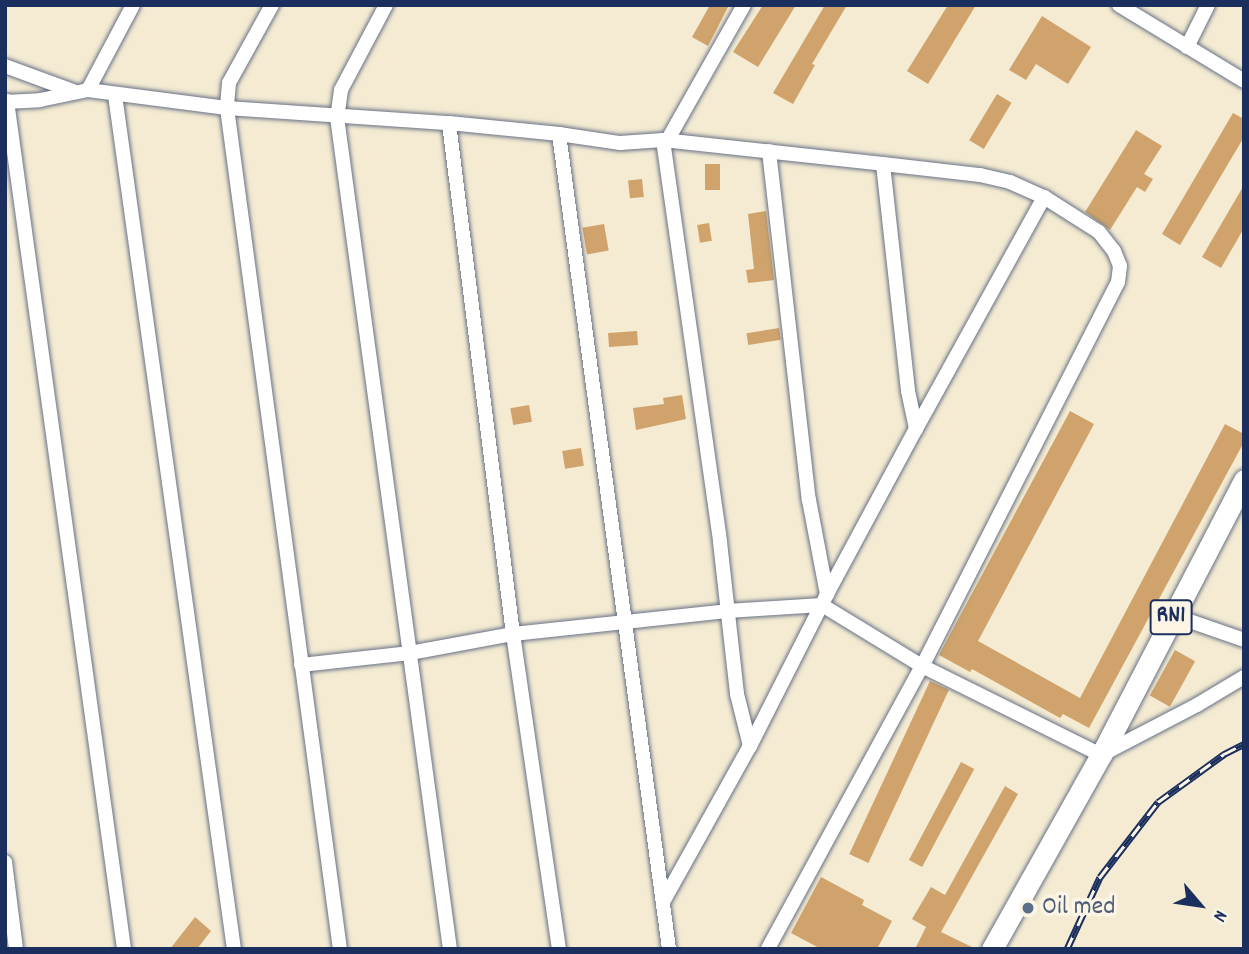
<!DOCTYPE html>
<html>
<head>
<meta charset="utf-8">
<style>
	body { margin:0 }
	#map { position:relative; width:1249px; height:954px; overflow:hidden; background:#f4ebd2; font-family:Dekko,sans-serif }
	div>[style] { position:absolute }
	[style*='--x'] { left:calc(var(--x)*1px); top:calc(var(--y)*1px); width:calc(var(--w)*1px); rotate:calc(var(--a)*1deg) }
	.building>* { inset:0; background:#cfa36b; transform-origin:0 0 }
	.roads { filter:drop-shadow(0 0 2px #677187) drop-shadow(0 0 2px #677187) }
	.minor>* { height:14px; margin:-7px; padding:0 7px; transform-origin:7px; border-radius:7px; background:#fff }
	.highway>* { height:21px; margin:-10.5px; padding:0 10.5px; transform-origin:10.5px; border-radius:10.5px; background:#fff }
	.rail>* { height:7px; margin-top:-3.5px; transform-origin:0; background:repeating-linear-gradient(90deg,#fcf5e5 0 13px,#1b2f5e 0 26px); box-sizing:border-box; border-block:2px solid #1b2f5e }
	.dots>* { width:19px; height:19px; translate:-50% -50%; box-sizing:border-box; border:4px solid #fcf5e5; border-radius:50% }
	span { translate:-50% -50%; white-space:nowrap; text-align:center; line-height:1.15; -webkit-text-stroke:7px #fcf5e5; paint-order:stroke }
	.shield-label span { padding:2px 5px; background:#fcf5e5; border:2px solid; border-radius:5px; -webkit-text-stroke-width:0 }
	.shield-label { font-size:24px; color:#1b2f5e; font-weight:700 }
	.service-label { font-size:26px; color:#4e5e75 }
	.left { translate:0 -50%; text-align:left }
	.frame { position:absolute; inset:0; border:7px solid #1b2f5e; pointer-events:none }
	.north { position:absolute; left:1165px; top:870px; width:70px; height:70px; -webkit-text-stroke:5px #fcf5e5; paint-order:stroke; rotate:119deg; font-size:19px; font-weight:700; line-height:28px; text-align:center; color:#1b2f5e }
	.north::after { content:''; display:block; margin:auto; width:24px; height:32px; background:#1b2f5e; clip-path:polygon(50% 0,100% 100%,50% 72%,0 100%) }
</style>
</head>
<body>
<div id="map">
	<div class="building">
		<i style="clip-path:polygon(710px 5px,729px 5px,708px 46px,692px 37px)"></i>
		<i style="clip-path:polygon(763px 5px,796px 5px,758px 67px,733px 52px)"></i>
		<i style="clip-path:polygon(825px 5px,847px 5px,812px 64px,815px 65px,793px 104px,773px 93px)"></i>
		<i style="clip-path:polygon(948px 5px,976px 5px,928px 84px,907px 71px)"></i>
		<i style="clip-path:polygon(1042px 16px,1091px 47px,1068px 84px,1036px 64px,1026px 80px,1009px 70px)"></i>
		<i style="left:997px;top:94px;width:17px;height:54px;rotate:31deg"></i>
		<i style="clip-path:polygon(1233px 113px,1244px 119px,1244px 137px,1180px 245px,1162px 234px)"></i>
		<i style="clip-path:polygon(1136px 130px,1162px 146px,1144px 174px,1153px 179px,1145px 192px,1137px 187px,1110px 230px,1085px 212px)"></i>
		<i style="left:705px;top:164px;width:15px;height:26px"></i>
		<i style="left:642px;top:179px;width:18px;height:14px;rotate:84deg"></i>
		<i style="clip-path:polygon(1244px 185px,1244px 228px,1221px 268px,1202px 257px)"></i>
		<i style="clip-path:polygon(766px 211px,774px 280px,748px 283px,746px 270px,754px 269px,748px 214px)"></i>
		<i style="left:709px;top:223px;width:18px;height:12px;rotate:81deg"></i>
		<i style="left:604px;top:224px;width:27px;height:22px;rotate:80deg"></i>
		<i style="left:779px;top:328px;width:12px;height:33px;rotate:81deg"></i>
		<i style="left:637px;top:331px;width:14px;height:29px;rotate:86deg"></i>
		<i style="clip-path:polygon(682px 395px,686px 419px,636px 430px,633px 408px,664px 404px,663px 398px)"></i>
		<i style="left:529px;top:405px;width:17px;height:19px;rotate:80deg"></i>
		<i style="clip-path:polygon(1070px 411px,1094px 424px,978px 641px,1080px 698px,1225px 424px,1244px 434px,1244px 442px,1089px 728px,1063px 714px,1060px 718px,972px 669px,970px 672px,939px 655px)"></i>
		<i style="left:581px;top:448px;width:18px;height:19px;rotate:81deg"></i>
		<i style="left:1175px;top:650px;width:23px;height:52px;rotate:29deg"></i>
		<i style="left:930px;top:681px;width:21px;height:191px;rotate:25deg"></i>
		<i style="left:961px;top:762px;width:15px;height:111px;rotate:28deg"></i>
		<i style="clip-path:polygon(1005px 786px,1018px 794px,941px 932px,976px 949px,915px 949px,926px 927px,912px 919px,931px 887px,945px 895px)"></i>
		<i style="clip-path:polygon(821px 877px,864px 900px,862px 905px,892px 921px,877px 949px,821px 949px,791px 933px)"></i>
		<i style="clip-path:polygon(195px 917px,211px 931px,197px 949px,170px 949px)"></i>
	</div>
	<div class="roads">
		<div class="minor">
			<i style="--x:272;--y:5;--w:89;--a:118.9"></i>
			<i style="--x:229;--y:83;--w:25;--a:95"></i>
			<i style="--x:227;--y:108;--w:849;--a:82.35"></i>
			<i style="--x:386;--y:5;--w:96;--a:117.9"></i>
			<i style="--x:341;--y:90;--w:27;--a:98"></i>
			<i style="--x:337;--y:117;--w:840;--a:82.27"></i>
			<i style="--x:1119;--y:5;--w:146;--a:31.3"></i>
			<i style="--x:1187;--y:47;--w:47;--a:-63.4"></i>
			<i style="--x:5;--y:66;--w:72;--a:20.2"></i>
			<i style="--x:88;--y:90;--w:96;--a:-62.1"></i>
			<i style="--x:115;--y:95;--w:862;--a:82.07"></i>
			<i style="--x:7;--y:101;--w:856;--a:82.14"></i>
			<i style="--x:5;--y:102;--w:35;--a:-3"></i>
			<i style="--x:40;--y:100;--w:49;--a:-11.8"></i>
			<i style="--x:88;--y:90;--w:140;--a:7.4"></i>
			<i style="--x:227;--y:108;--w:223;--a:3.9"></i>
			<i style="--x:449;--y:123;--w:111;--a:5.7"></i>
			<i style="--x:559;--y:134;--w:62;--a:8.4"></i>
			<i style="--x:620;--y:143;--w:43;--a:-4"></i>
			<i style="--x:663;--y:140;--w:221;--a:6.2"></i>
			<i style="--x:883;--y:164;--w:98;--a:6.5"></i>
			<i style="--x:980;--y:175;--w:31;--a:13"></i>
			<i style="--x:1010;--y:182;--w:37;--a:24"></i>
			<i style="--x:1044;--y:197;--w:65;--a:32.5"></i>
			<i style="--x:1099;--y:232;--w:24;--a:52"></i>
			<i style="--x:1114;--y:251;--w:16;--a:68"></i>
			<i style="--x:1120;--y:266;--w:16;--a:97"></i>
			<i style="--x:1118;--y:282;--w:431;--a:117"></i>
			<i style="--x:922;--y:666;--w:322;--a:118.6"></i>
			<i style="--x:449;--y:123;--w:515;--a:82.86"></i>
			<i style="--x:513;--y:634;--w:318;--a:81.7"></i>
			<i style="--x:559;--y:134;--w:822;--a:82.31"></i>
			<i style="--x:663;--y:140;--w:406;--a:81.9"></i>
			<i style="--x:720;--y:542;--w:153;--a:83.6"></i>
			<i style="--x:737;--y:694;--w:54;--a:76"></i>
			<i style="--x:667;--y:141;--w:156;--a:-60.5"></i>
			<i style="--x:769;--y:151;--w:351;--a:83.5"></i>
			<i style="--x:809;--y:500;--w:96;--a:79.2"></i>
			<i style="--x:883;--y:164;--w:228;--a:83.7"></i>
			<i style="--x:908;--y:391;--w:39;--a:78"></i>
			<i style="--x:1172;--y:615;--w:76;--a:19.1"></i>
			<i style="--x:301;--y:665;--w:110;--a:-6.3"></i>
			<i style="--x:410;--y:653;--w:105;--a:-10.5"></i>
			<i style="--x:513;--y:634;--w:215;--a:-6.1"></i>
			<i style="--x:727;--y:611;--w:95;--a:-3.6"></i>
			<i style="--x:822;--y:605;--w:117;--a:31.4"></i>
			<i style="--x:922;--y:666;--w:200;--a:26.4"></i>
			<i style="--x:1101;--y:755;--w:108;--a:-27.5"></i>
			<i style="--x:1197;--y:705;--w:55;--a:-30.8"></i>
			<i style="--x:5;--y:862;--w:88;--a:82.8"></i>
			<i style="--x:663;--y:902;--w:179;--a:-60.9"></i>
			<i style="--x:750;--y:746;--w:170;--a:-63.1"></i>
			<i style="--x:827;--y:594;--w:187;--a:-61.7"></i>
			<i style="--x:916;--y:429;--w:265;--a:-61.1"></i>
		</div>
		<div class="highway">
			<i style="--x:992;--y:949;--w:223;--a:-60.7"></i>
			<i style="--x:1101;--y:755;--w:310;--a:-62.5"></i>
		</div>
	</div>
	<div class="rail">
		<i style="--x:1067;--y:949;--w:79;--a:-65.4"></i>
		<i style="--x:1100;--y:877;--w:95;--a:-52.3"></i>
		<i style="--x:1158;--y:802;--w:82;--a:-36"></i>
		<i style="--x:1224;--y:754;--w:22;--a:-27"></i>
	</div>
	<div class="dots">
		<i style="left:1028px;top:908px;background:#5c6f8a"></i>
	</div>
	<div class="shield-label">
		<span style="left:1171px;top:617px">RN1</span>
	</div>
	<div class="service-label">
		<span class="left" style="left:1042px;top:908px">Oil med</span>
	</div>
	<div class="frame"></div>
	<div class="north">N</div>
</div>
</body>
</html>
